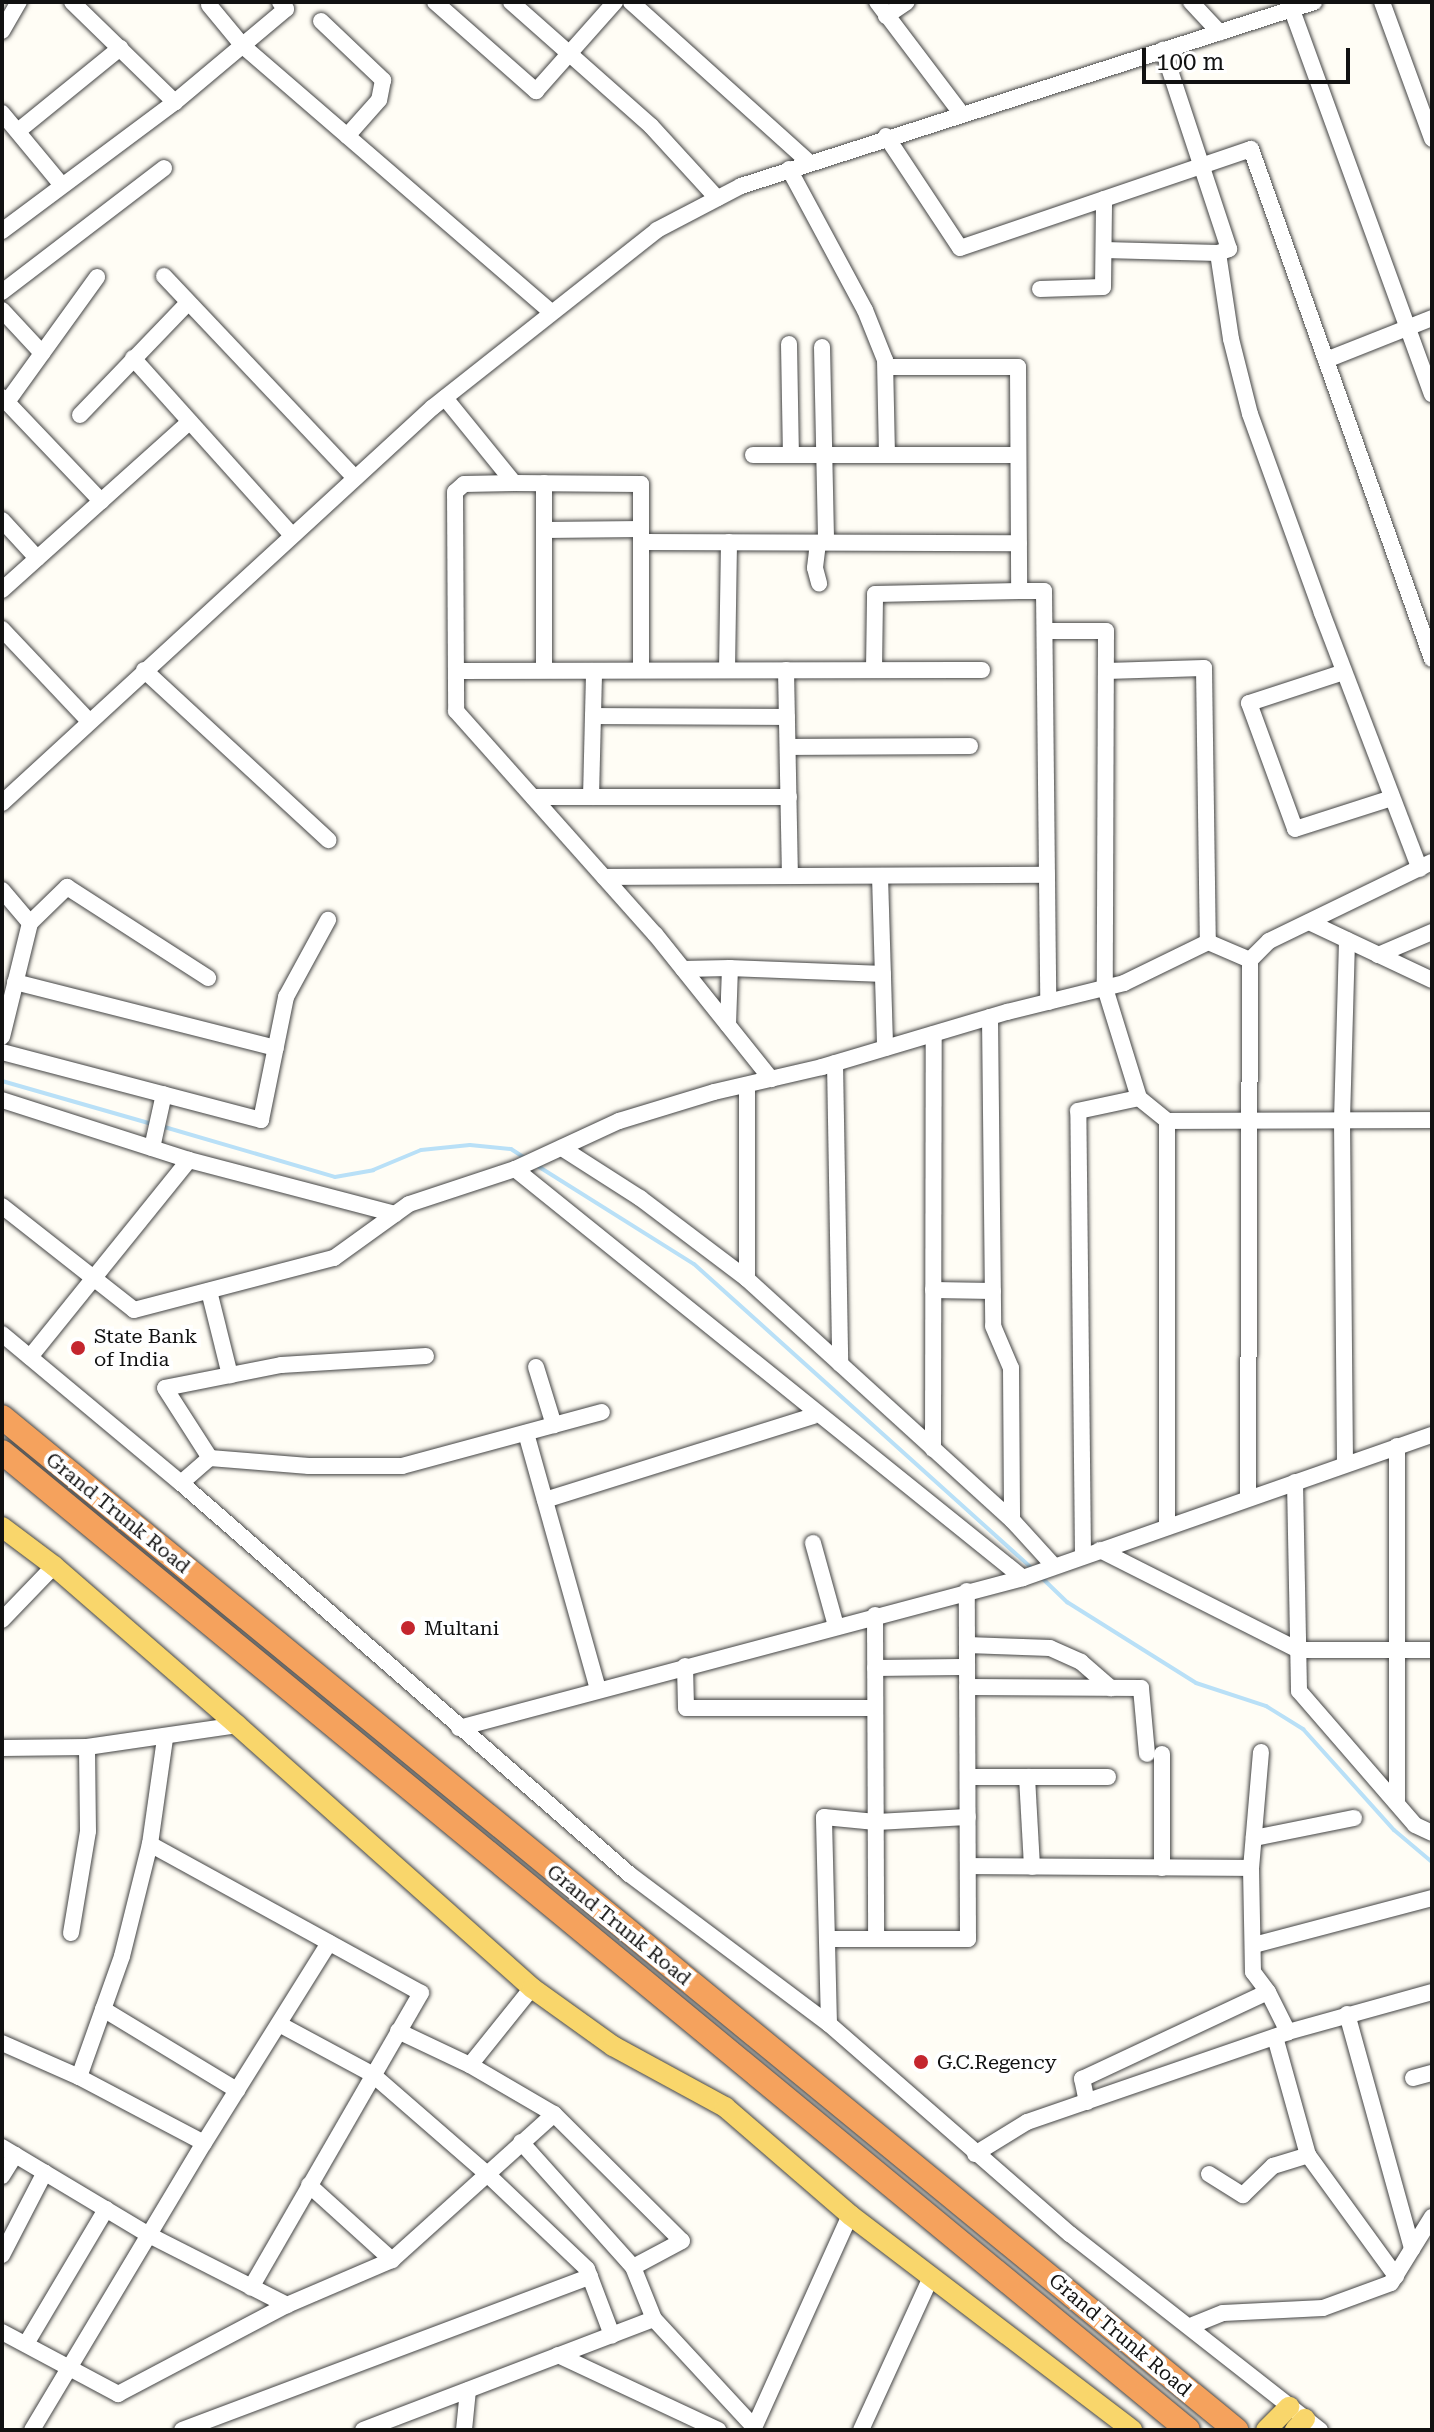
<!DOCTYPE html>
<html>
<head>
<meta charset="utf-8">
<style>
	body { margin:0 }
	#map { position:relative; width:1434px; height:2432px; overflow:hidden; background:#fffdf5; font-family:"Roboto Serif",serif }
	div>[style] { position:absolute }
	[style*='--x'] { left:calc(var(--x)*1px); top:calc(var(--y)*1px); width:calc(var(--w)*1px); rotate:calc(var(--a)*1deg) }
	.stream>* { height:4px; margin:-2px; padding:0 2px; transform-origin:2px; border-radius:2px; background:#b9e0f7 }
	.roads { filter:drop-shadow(0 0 2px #444) drop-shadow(0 0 2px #444) }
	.minor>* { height:16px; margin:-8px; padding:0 8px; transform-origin:8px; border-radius:8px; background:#fff }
	.major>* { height:20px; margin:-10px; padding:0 10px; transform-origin:10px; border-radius:10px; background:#f9d66b }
	.highway>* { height:24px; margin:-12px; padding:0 12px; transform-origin:12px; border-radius:12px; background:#f5a25d }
	.dots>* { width:22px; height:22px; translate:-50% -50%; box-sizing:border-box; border:4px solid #fff; border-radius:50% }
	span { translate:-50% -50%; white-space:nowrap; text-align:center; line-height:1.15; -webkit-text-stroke:8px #fff; paint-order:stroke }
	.poi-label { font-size:20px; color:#111 }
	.left { translate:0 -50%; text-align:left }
	.street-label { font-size:20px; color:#111 }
	.frame { position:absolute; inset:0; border:4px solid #111; pointer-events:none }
	.scale { position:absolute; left:1142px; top:48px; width:208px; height:36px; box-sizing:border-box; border:4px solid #111; border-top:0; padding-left:10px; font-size:24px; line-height:28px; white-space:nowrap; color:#111; -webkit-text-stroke:6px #fff; paint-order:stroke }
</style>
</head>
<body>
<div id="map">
	<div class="stream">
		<i style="--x:2;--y:1081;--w:156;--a:16"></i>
		<i style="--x:161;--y:1126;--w:181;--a:16.3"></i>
		<i style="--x:335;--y:1177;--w:39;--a:-10"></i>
		<i style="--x:373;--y:1170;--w:52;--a:-22.6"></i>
		<i style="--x:421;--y:1150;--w:49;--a:-5.8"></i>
		<i style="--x:470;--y:1145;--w:41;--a:5.6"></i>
		<i style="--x:511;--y:1149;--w:17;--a:33"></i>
		<i style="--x:536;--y:1165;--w:186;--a:32.1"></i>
		<i style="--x:694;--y:1264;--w:456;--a:42"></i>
		<i style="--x:1042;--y:1578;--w:35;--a:44"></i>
		<i style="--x:1067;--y:1602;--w:152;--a:32.1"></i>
		<i style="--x:1196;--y:1683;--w:74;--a:18.2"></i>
		<i style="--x:1266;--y:1706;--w:44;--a:31.9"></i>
		<i style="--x:1303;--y:1729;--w:136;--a:48"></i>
		<i style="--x:1394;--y:1830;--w:50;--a:40.1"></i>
	</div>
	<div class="roads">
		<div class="minor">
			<i style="--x:72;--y:2;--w:144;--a:44.2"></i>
			<i style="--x:435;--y:2;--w:135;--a:41.4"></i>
			<i style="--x:536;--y:91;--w:119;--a:-48.4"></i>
			<i style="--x:511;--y:2;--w:187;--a:41.5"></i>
			<i style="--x:651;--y:126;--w:98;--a:47.5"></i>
			<i style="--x:631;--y:2;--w:239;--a:42"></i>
			<i style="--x:877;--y:2;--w:139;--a:52.9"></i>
			<i style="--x:1191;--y:2;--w:42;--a:46.9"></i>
			<i style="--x:1382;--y:2;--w:146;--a:69.9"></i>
			<i style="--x:209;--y:5;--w:53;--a:50.3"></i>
			<i style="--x:243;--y:46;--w:407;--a:40.8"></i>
			<i style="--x:1292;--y:10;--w:409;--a:70"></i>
			<i style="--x:886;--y:16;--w:25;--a:-34"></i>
			<i style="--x:321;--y:21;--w:86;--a:43.6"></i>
			<i style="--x:383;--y:80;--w:20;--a:101"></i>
			<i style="--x:379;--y:100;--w:48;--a:131.6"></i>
			<i style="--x:2;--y:31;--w:34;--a:-60"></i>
			<i style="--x:2;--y:113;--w:92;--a:50.3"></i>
			<i style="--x:18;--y:131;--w:132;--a:-39.1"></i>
			<i style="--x:886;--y:136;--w:134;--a:56.5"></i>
			<i style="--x:960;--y:248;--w:307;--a:-18.8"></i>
			<i style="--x:1251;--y:149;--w:541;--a:70.46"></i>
			<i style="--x:789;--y:169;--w:160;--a:61.7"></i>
			<i style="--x:865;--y:310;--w:54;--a:68.2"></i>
			<i style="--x:885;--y:360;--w:95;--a:88.8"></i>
			<i style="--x:2;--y:231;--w:216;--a:-36.7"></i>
			<i style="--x:175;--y:102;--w:145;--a:-40"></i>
			<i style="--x:286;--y:9;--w:9;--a:-131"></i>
			<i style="--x:1104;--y:250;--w:114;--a:1.5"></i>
			<i style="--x:1218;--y:253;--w:12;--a:-20"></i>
			<i style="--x:1229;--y:249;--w:210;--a:-108.3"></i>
			<i style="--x:1218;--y:253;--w:87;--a:81.4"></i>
			<i style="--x:1231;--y:339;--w:77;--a:75.8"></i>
			<i style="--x:1250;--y:414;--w:212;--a:70.1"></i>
			<i style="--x:1322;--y:613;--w:274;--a:69.1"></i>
			<i style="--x:164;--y:276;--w:278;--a:46.6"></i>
			<i style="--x:1040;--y:289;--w:63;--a:-1.8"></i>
			<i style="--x:1103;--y:287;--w:88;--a:-89.3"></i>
			<i style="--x:2;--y:292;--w:204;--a:-37.4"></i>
			<i style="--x:2;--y:310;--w:59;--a:47.1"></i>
			<i style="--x:789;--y:344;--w:111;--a:89"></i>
			<i style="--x:822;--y:347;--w:195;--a:88.8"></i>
			<i style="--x:133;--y:358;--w:238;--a:48.1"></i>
			<i style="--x:1326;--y:360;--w:114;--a:-21.6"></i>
			<i style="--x:886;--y:367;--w:132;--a:0"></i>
			<i style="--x:1018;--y:367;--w:224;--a:89.7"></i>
			<i style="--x:1019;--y:591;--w:25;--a:0"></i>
			<i style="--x:1044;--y:591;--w:411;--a:89.4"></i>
			<i style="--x:2;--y:397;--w:144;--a:46.4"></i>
			<i style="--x:445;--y:398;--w:109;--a:50.9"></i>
			<i style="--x:514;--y:483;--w:127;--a:0.5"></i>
			<i style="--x:641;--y:484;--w:186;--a:90"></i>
			<i style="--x:7;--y:402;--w:154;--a:-54.2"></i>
			<i style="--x:80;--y:415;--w:154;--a:-46.1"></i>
			<i style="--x:753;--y:455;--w:265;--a:0"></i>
			<i style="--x:514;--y:483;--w:50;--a:178.9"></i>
			<i style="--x:464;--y:484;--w:12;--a:138"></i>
			<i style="--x:455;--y:492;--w:219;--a:89.7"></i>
			<i style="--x:456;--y:711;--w:299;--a:48.3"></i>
			<i style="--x:655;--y:934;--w:186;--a:51.3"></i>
			<i style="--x:544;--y:483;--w:187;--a:90"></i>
			<i style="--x:2;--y:520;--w:52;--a:47.4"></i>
			<i style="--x:544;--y:530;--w:97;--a:-0.6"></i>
			<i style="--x:641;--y:542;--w:378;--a:0.2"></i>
			<i style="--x:818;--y:543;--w:25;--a:97"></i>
			<i style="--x:815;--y:568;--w:16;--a:75"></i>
			<i style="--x:2;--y:590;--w:251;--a:-41.9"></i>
			<i style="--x:2;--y:629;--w:125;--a:46.6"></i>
			<i style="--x:1045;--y:631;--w:61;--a:0"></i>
			<i style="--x:1106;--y:631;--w:357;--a:90.2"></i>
			<i style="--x:1105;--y:988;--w:115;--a:72.8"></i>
			<i style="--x:1139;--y:1098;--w:36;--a:39"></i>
			<i style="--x:1167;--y:1121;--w:406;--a:90"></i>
			<i style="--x:144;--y:670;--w:251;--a:42.7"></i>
			<i style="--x:727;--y:670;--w:128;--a:-89.1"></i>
			<i style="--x:786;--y:670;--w:206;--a:88.9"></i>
			<i style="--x:874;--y:670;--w:76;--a:-89.2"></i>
			<i style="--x:875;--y:594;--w:144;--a:-1.2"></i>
			<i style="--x:456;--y:671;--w:526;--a:-0.11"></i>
			<i style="--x:1106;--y:671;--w:98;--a:-1.8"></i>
			<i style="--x:1204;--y:668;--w:274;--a:89.2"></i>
			<i style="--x:1344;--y:672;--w:100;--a:161.9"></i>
			<i style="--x:1249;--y:703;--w:134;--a:69.9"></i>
			<i style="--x:1295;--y:829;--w:102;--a:-17.7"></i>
			<i style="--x:593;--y:716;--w:194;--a:0.3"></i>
			<i style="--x:788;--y:747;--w:182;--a:-0.3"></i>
			<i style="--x:533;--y:797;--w:256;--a:0"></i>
			<i style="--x:591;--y:797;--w:126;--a:-88.6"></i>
			<i style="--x:2;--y:803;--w:585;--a:-42.58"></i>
			<i style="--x:433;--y:407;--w:285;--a:-38.3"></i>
			<i style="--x:657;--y:230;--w:95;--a:-27.6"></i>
			<i style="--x:741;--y:186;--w:602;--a:-17.8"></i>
			<i style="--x:880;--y:876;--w:172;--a:88.3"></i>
			<i style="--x:604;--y:877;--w:443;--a:-0.3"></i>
			<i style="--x:2;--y:890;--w:43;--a:49.7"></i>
			<i style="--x:30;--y:923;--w:117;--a:103.8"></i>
			<i style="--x:1309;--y:922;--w:136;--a:25.2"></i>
			<i style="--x:30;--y:923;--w:52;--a:-44.2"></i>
			<i style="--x:67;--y:887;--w:168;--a:32.8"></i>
			<i style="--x:1378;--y:955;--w:59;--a:-23.1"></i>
			<i style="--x:683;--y:969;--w:47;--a:-1.2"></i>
			<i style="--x:15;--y:982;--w:269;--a:14.2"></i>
			<i style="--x:990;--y:1017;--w:309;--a:89.4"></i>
			<i style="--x:993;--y:1326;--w:46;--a:66.8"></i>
			<i style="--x:1011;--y:1368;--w:152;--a:89.6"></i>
			<i style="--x:728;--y:1025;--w:57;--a:-88"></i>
			<i style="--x:730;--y:968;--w:153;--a:2.2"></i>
			<i style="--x:2;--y:1052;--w:268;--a:14.7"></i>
			<i style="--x:261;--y:1120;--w:126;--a:-78.5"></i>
			<i style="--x:286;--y:997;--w:88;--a:-61.4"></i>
			<i style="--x:835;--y:1063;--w:301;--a:89"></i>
			<i style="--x:747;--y:1085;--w:194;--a:90"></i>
			<i style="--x:2;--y:1100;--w:196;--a:17.8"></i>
			<i style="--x:189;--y:1160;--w:213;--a:14.7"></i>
			<i style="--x:1167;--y:1121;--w:265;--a:-0.2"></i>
			<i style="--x:152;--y:1148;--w:55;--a:-77.5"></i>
			<i style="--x:562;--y:1148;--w:93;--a:32.7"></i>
			<i style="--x:640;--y:1198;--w:134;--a:37.1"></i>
			<i style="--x:747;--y:1279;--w:358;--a:42.3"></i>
			<i style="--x:1012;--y:1520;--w:62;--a:47.6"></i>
			<i style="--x:515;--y:1169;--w:652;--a:38.84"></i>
			<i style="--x:2;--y:1206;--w:168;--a:38.2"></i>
			<i style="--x:134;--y:1310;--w:207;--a:-14.6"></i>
			<i style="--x:334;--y:1258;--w:92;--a:-35.8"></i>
			<i style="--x:409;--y:1204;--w:112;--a:-18.3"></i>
			<i style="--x:515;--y:1169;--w:115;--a:-24.8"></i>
			<i style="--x:619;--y:1121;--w:99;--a:-17"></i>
			<i style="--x:714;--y:1092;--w:111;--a:-13"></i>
			<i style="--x:822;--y:1067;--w:193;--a:-16.6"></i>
			<i style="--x:1007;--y:1012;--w:121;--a:-13.9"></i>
			<i style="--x:1124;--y:983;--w:93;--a:-26"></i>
			<i style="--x:1208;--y:942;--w:46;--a:23.2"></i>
			<i style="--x:933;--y:1290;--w:60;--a:1"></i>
			<i style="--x:209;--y:1291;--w:87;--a:76"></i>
			<i style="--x:2;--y:1334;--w:233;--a:39.8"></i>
			<i style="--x:181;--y:1483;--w:595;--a:41.11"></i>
			<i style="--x:629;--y:1874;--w:250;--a:36.9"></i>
			<i style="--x:829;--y:2024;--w:320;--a:41.1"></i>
			<i style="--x:1070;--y:2234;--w:318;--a:38.1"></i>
			<i style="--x:426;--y:1356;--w:145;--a:176.4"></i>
			<i style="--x:281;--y:1365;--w:118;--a:168.8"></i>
			<i style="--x:165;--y:1388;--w:83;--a:57.3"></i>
			<i style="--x:210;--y:1458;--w:99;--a:4.6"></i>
			<i style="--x:309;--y:1466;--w:93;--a:0"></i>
			<i style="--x:402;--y:1466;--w:207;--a:-15.1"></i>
			<i style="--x:30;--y:1357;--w:253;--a:-51.1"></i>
			<i style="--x:536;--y:1367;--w:61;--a:72.8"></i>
			<i style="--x:526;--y:1433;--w:267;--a:74.3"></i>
			<i style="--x:933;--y:1449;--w:415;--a:-89.9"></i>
			<i style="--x:1345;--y:1464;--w:344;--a:-90.5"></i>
			<i style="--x:1342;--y:1120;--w:180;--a:-88.4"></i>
			<i style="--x:1295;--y:1482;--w:209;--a:88.9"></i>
			<i style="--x:1299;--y:1691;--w:177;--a:49.1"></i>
			<i style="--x:1415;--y:1825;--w:19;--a:25"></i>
			<i style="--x:181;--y:1483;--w:38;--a:-41"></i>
			<i style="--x:1248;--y:1498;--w:538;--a:-89.79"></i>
			<i style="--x:1250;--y:960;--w:27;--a:-45"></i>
			<i style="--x:1269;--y:941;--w:181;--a:-25.9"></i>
			<i style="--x:545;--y:1500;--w:281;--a:-17.4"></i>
			<i style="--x:813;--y:1543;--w:86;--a:74.5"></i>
			<i style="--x:1100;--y:1550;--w:222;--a:26.8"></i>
			<i style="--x:1298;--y:1650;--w:134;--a:0"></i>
			<i style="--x:1083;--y:1556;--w:445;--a:-90.6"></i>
			<i style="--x:1078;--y:1111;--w:62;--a:-12"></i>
			<i style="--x:875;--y:1615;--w:324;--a:89.8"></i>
			<i style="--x:2;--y:1620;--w:75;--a:-46.1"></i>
			<i style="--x:967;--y:1645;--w:83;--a:2.1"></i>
			<i style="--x:1050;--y:1648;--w:34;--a:24"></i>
			<i style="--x:1081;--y:1662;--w:40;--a:41"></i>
			<i style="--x:685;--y:1666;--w:42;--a:88.6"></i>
			<i style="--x:686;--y:1708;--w:189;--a:0"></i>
			<i style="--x:875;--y:1668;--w:92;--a:-0.6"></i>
			<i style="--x:967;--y:1687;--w:174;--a:0.3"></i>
			<i style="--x:1141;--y:1688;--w:66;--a:84.8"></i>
			<i style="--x:459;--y:1728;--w:584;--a:-14.89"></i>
			<i style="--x:1023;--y:1578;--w:433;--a:-19.3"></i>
			<i style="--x:2;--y:1748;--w:85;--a:-0.7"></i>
			<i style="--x:87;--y:1747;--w:152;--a:-8.3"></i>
			<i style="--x:1261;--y:1752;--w:116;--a:94.9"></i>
			<i style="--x:1251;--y:1868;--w:104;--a:88.9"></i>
			<i style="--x:1253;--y:1972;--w:25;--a:53"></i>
			<i style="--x:1268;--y:1992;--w:45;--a:63.4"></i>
			<i style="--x:968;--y:1777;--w:140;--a:0"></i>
			<i style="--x:1027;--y:1777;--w:90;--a:86.8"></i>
			<i style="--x:1397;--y:1803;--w:357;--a:-90"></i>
			<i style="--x:1254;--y:1838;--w:102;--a:-11.3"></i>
			<i style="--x:150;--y:1844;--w:309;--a:28.8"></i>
			<i style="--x:421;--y:1993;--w:340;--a:120"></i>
			<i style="--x:969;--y:1866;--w:282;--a:0.4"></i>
			<i style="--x:1162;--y:1868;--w:114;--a:-90"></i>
			<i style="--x:71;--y:1933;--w:103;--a:-80.5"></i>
			<i style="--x:88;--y:1831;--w:84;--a:-90.7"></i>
			<i style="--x:827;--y:1939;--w:141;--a:0"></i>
			<i style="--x:968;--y:1939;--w:348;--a:-90.2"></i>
			<i style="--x:1254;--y:1945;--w:184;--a:-14.8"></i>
			<i style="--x:103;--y:2009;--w:157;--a:31.2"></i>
			<i style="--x:1347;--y:2014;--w:244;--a:74.5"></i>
			<i style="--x:279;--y:2024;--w:106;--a:28.3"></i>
			<i style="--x:372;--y:2074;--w:151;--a:41"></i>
			<i style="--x:486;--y:2173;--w:139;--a:43.5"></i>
			<i style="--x:587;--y:2269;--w:71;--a:69.3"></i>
			<i style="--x:829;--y:2024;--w:207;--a:-91.4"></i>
			<i style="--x:824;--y:1817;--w:52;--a:5.5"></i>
			<i style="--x:876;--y:1822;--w:92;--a:-3.1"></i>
			<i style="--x:398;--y:2031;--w:80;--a:25.3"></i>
			<i style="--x:470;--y:2065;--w:97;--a:30.3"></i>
			<i style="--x:554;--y:2114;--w:180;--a:44.8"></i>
			<i style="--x:682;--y:2241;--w:55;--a:152"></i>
			<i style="--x:1275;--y:2037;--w:123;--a:74.4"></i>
			<i style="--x:1308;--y:2155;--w:150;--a:54"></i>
			<i style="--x:2;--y:2043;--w:84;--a:23.8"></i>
			<i style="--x:79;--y:2077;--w:141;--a:27.8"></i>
			<i style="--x:470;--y:2065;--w:99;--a:-51.2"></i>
			<i style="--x:79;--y:2077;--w:128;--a:-70.4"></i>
			<i style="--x:122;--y:1956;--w:115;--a:-76"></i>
			<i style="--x:150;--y:1844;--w:107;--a:-81.9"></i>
			<i style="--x:1413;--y:2078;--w:20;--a:-15"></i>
			<i style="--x:1087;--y:2102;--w:24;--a:-102"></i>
			<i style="--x:1082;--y:2079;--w:205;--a:-25.1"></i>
			<i style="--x:521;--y:2142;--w:168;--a:48.1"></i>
			<i style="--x:633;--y:2267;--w:56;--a:68"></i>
			<i style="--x:654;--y:2319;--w:147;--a:47.2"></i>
			<i style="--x:2;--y:2147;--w:171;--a:30.9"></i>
			<i style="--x:149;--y:2235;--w:155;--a:26.9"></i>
			<i style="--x:975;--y:2154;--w:61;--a:-31.6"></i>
			<i style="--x:1027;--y:2122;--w:276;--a:-19"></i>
			<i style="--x:1288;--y:2032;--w:149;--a:-15.5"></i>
			<i style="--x:1209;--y:2174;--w:40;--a:32"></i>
			<i style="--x:1243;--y:2195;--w:42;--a:-44"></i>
			<i style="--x:1273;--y:2166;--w:37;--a:-17"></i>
			<i style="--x:2;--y:2176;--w:25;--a:-58"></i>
			<i style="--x:309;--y:2185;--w:112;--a:42.1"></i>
			<i style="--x:2;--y:2255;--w:93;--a:-62.6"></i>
			<i style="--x:1193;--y:2325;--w:32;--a:-22"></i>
			<i style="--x:1223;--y:2313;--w:100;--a:-2.9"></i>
			<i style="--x:1323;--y:2308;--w:72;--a:-20.2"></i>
			<i style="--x:1391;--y:2283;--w:78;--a:-58.2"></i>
			<i style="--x:2;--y:2332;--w:132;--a:28.1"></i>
			<i style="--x:118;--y:2394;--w:191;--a:-27.8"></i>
			<i style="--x:287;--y:2305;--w:114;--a:-23.2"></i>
			<i style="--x:392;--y:2260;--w:218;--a:-42"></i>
			<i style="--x:26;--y:2344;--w:157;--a:-59.3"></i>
			<i style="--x:558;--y:2355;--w:177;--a:25.1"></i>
			<i style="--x:32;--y:2430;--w:335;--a:-59.1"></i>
			<i style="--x:204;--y:2143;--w:236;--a:-58"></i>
			<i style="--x:182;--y:2430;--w:436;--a:-20.6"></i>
			<i style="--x:363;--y:2430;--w:311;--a:-20.9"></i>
			<i style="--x:464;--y:2430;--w:40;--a:-84.3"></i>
			<i style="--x:753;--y:2430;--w:236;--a:-65.7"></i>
			<i style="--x:861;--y:2430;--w:168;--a:-65.4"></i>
		</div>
		<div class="major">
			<i style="--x:2;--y:1527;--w:65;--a:36.9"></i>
			<i style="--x:54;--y:1566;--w:242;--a:41"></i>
			<i style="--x:237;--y:1725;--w:395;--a:41.7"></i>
			<i style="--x:532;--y:1988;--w:100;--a:35.6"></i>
			<i style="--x:613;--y:2046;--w:128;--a:28.6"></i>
			<i style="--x:725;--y:2107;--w:165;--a:40.8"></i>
			<i style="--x:850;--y:2215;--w:355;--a:37.3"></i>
			<i style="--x:1266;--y:2430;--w:33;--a:-45"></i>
			<i style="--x:1295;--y:2430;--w:15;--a:-48"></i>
		</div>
		<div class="highway">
			<i style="--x:2;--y:1417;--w:1597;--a:39.38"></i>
			<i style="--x:2;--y:1452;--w:1537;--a:39.51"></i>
		</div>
	</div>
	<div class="dots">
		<i style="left:78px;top:1348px;background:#c4262e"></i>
		<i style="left:408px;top:1628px;background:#c4262e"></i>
		<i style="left:921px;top:2062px;background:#c4262e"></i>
	</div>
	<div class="poi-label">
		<span class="left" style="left:94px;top:1348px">State Bank<br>of India</span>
		<span class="left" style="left:424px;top:1628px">Multani</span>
		<span class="left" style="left:937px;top:2062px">G.C.Regency</span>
	</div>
	<div class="street-label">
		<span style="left:118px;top:1513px;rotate:39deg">Grand Trunk Road</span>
		<span style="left:619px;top:1925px;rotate:39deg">Grand Trunk Road</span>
		<span style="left:1120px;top:2335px;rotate:40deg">Grand Trunk Road</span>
	</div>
	<div class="frame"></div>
	<div class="scale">100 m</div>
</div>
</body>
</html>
